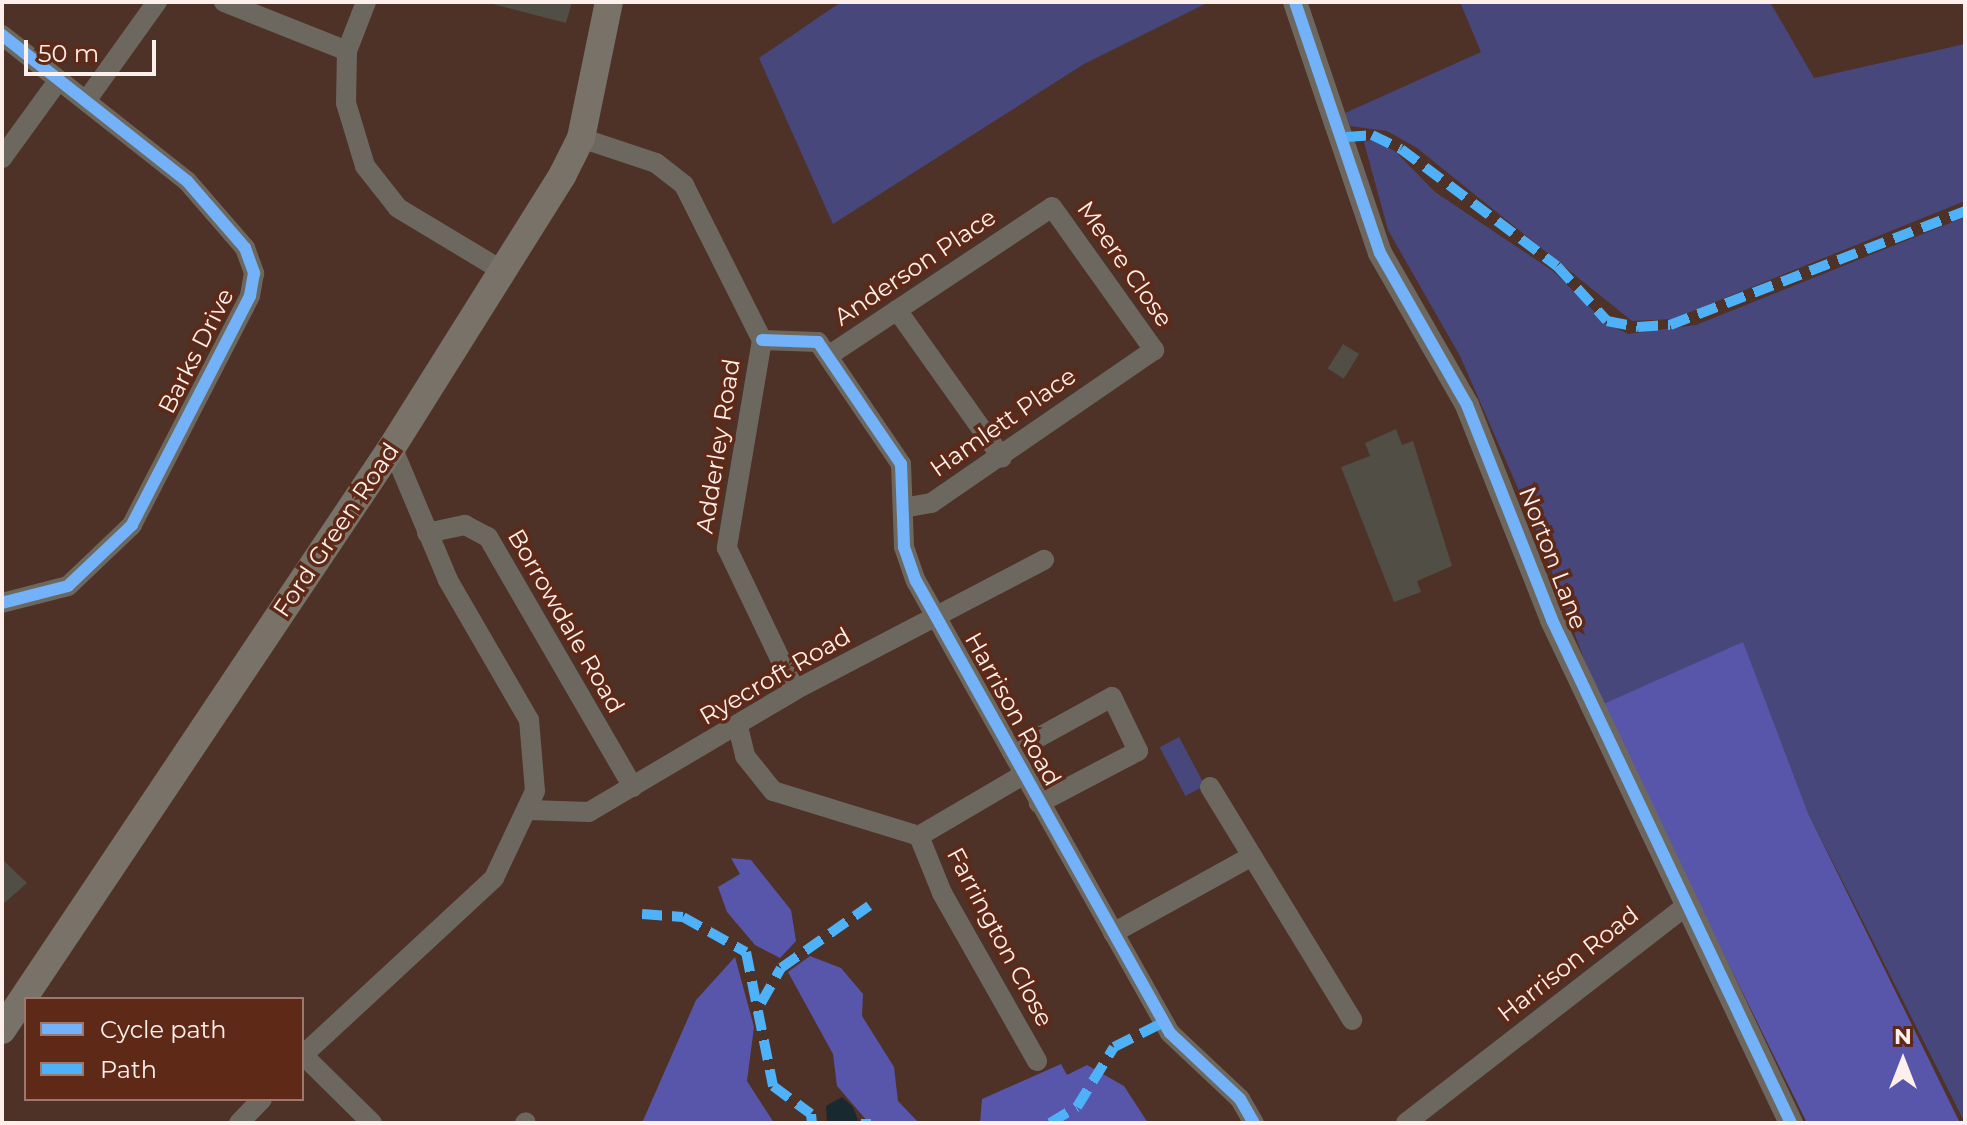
<!DOCTYPE html>
<html>
<head>
<meta charset="utf-8">
<style>
	body { margin:0 }
	#map { position:relative; width:1967px; height:1125px; overflow:hidden; background:#4e3127; font-family:Montserrat,sans-serif }
	div>[style] { position:absolute }
	[style*='--x'] { left:calc(var(--x)*1px); top:calc(var(--y)*1px); width:calc(var(--w)*1px); rotate:calc(var(--a)*1deg) }
	.green>* { inset:0; background:#48477c; transform-origin:0 0 }
	.forest>* { inset:0; background:#5856aa }
	.water>* { inset:0; background:#182a2f }
	.building>* { inset:0; background:#504e45; transform-origin:0 0 }
	.minor>* { height:20px; margin:-10px; padding:0 10px; transform-origin:10px; border-radius:10px; background:#6d685f }
	.tertiary>* { height:24px; margin:-12px; padding:0 12px; transform-origin:12px; border-radius:12px; background:#6d685f }
	.secondary>* { height:28px; margin:-14px; padding:0 14px; transform-origin:14px; border-radius:14px; background:#787268 }
	.quiet>* { height:10px; margin-top:-5px; transform-origin:0; background:repeating-linear-gradient(90deg,#4fb1f8 0 20px,transparent 0 30px) }
	.cycleway>* { height:12px; margin:-6px; padding:0 6px; transform-origin:6px; border-radius:6px; background:#73b2f8 }
	span { translate:-50% -50%; white-space:nowrap; text-align:center; line-height:1.15; -webkit-text-stroke:7px #5e2917; paint-order:stroke }
	.street-label { font-size:24px; color:#fdefeb }
	.frame { position:absolute; inset:0; border:4px solid #fdefeb; pointer-events:none }
	.legend { position:absolute; left:24px; top:997px; width:280px; height:104px; box-sizing:border-box; background:#5e2917; border:2px solid #9e786c; margin:0; padding:10px 14px; list-style:none; font-size:24px; color:#fdefeb }
	.legend li { display:flex; align-items:center; gap:16px; height:40px }
	.legend b { width:40px; border:2px solid #9e786c }
	.north { position:absolute; left:1863px; top:1021px; width:80px; height:80px; -webkit-text-stroke:6px #5e2917; paint-order:stroke; rotate:0deg; font-size:22px; font-weight:700; line-height:32px; text-align:center; color:#fdefeb }
	.north::after { content:''; display:block; margin:auto; width:28px; height:36px; background:#fdefeb; clip-path:polygon(50% 0,100% 100%,50% 72%,0 100%) }
	.scale { position:absolute; left:24px; top:40px; width:132px; height:36px; box-sizing:border-box; border:4px solid #fdefeb; border-top:0; padding-left:10px; font-size:24px; line-height:28px; white-space:nowrap; color:#fdefeb; -webkit-text-stroke:6px #5e2917; paint-order:stroke }
</style>
</head>
<body>
<div id="map">
	<div class="green">
		<i style="clip-path:polygon(841px 2px,1209px 2px,1084px 64px,833px 224px,759px 58px)"></i>
		<i style="clip-path:polygon(1460px 2px,1770px 2px,1814px 78px,1965px 44px,1965px 201px,1673px 319px,1632px 321px,1417px 148px,1387px 131px,1350px 126px,1345px 113px,1481px 52px)"></i>
		<i style="clip-path:polygon(1371px 140px,1395px 151px,1435px 192px,1553px 271px,1605px 322px,1628px 334px,1696px 325px,1965px 217px,1965px 1123px,1808px 813px,1743px 643px,1601px 705px,1537px 532px,1460px 356px,1388px 230px,1364px 142px)"></i>
		<i style="left:1179px;top:737px;width:55px;height:22px;rotate:62deg"></i>
	</div>
	<div class="forest">
		<i style="clip-path:polygon(1743px 642px,1808px 813px,1960px 1123px,1807px 1123px,1601px 705px)"></i>
		<i style="clip-path:polygon(731px 858px,751px 860px,791px 910px,796px 941px,780px 958px,755px 945px,727px 912px,718px 887px,740px 874px)"></i>
		<i style="clip-path:polygon(810px 956px,841px 968px,863px 994px,862px 1016px,894px 1067px,898px 1101px,919px 1123px,869px 1123px,837px 1086px,833px 1054px,788px 972px)"></i>
		<i style="clip-path:polygon(735px 957px,754px 1027px,747px 1081px,774px 1123px,642px 1123px,696px 1000px)"></i>
		<i style="clip-path:polygon(1061px 1064px,1067px 1075px,1087px 1065px,1124px 1086px,1148px 1123px,980px 1123px,982px 1099px)"></i>
	</div>
	<div class="water">
		<i style="clip-path:polygon(842px 1097px,853px 1107px,859px 1123px,827px 1122px,826px 1106px)"></i>
	</div>
	<div class="building">
		<i style="clip-path:polygon(485px 2px,572px 2px,566px 23px)"></i>
		<i style="left:1343px;top:344px;width:19px;height:29px;rotate:32deg"></i>
		<i style="clip-path:polygon(1396px 429px,1402px 445px,1413px 441px,1452px 566px,1417px 581px,1421px 592px,1394px 602px,1341px 467px,1370px 456px,1365px 443px)"></i>
		<i style="clip-path:polygon(2px 859px,27px 883px,2px 905px)"></i>
	</div>
	<div class="minor">
		<i style="--x:224;--y:2;--w:132;--a:21.7"></i>
		<i style="--x:366;--y:2;--w:53;--a:111.2"></i>
		<i style="--x:347;--y:51;--w:52;--a:91.1"></i>
		<i style="--x:346;--y:103;--w:66;--a:73.2"></i>
		<i style="--x:365;--y:166;--w:53;--a:51.8"></i>
		<i style="--x:398;--y:208;--w:122;--a:31"></i>
		<i style="--x:2;--y:35;--w:236;--a:38.3"></i>
		<i style="--x:187;--y:181;--w:89;--a:49.1"></i>
		<i style="--x:245;--y:248;--w:27;--a:70"></i>
		<i style="--x:254;--y:273;--w:23;--a:100"></i>
		<i style="--x:250;--y:296;--w:258;--a:117.3"></i>
		<i style="--x:132;--y:525;--w:88;--a:136.4"></i>
		<i style="--x:68;--y:586;--w:68;--a:165.6"></i>
		<i style="--x:86;--y:101;--w:122;--a:-54.4"></i>
		<i style="--x:581;--y:138;--w:79;--a:18.4"></i>
		<i style="--x:656;--y:163;--w:36;--a:38"></i>
		<i style="--x:684;--y:185;--w:174;--a:63.3"></i>
		<i style="--x:762;--y:340;--w:211;--a:99.6"></i>
		<i style="--x:727;--y:548;--w:157;--a:64.4"></i>
		<i style="--x:2;--y:158;--w:95;--a:-54"></i>
		<i style="--x:897;--y:310;--w:181;--a:54.6"></i>
		<i style="--x:762;--y:340;--w:56;--a:2"></i>
		<i style="--x:818;--y:342;--w:148;--a:55.8"></i>
		<i style="--x:901;--y:464;--w:83;--a:87.9"></i>
		<i style="--x:904;--y:547;--w:36;--a:71"></i>
		<i style="--x:916;--y:581;--w:518;--a:60.67"></i>
		<i style="--x:1170;--y:1033;--w:96;--a:43.3"></i>
		<i style="--x:1240;--y:1099;--w:28;--a:60"></i>
		<i style="--x:831;--y:354;--w:265;--a:-33.6"></i>
		<i style="--x:1052;--y:207;--w:176;--a:54.5"></i>
		<i style="--x:1154;--y:350;--w:270;--a:145.5"></i>
		<i style="--x:931;--y:503;--w:28;--a:170"></i>
		<i style="--x:427;--y:533;--w:39;--a:-12"></i>
		<i style="--x:465;--y:525;--w:26;--a:28"></i>
		<i style="--x:488;--y:537;--w:289;--a:59.9"></i>
		<i style="--x:738;--y:727;--w:30;--a:76"></i>
		<i style="--x:745;--y:756;--w:45;--a:51.3"></i>
		<i style="--x:773;--y:791;--w:153;--a:17.1"></i>
		<i style="--x:919;--y:836;--w:121;--a:-30.4"></i>
		<i style="--x:1012;--y:752;--w:114;--a:-28.8"></i>
		<i style="--x:1112;--y:697;--w:60;--a:64.3"></i>
		<i style="--x:1138;--y:751;--w:112;--a:152.3"></i>
		<i style="--x:1210;--y:787;--w:273;--a:58.6"></i>
		<i style="--x:529;--y:810;--w:60;--a:1.9"></i>
		<i style="--x:589;--y:812;--w:239;--a:-30.6"></i>
		<i style="--x:795;--y:690;--w:281;--a:-27.6"></i>
		<i style="--x:919;--y:836;--w:61;--a:68"></i>
		<i style="--x:942;--y:893;--w:193;--a:60.5"></i>
		<i style="--x:1113;--y:933;--w:157;--a:-29"></i>
		<i style="--x:303;--y:1055;--w:97;--a:44.6"></i>
		<i style="--x:302;--y:1056;--w:262;--a:-42.8"></i>
		<i style="--x:494;--y:878;--w:96;--a:-64.8"></i>
		<i style="--x:535;--y:791;--w:71;--a:-94.8"></i>
		<i style="--x:529;--y:720;--w:162;--a:-120.1"></i>
		<i style="--x:448;--y:580;--w:144;--a:-112.8"></i>
		<i style="--x:239;--y:1123;--w:33;--a:-46"></i>
		<i style="--x:525;--y:1123;--w:1;--a:-45"></i>
		<i style="--x:1406;--y:1123;--w:354;--a:-37.8"></i>
	</div>
	<div class="tertiary">
		<i style="--x:1295;--y:2;--w:265;--a:71.3"></i>
		<i style="--x:1380;--y:253;--w:175;--a:60.2"></i>
		<i style="--x:1467;--y:405;--w:231;--a:68.4"></i>
		<i style="--x:1552;--y:620;--w:557;--a:64.59"></i>
	</div>
	<div class="secondary">
		<i style="--x:2;--y:1030;--w:701;--a:-56.22"></i>
		<i style="--x:392;--y:447;--w:320;--a:-57.9"></i>
		<i style="--x:562;--y:176;--w:42;--a:-63.4"></i>
		<i style="--x:581;--y:138;--w:139;--a:-78.4"></i>
	</div>
	<div class="quiet">
		<i style="--x:1346;--y:137;--w:26;--a:-4"></i>
		<i style="--x:1372;--y:135;--w:32;--a:26"></i>
		<i style="--x:1401;--y:149;--w:195;--a:36.9"></i>
		<i style="--x:1557;--y:266;--w:74;--a:47.7"></i>
		<i style="--x:1607;--y:321;--w:32;--a:11"></i>
		<i style="--x:1638;--y:327;--w:32;--a:-4"></i>
		<i style="--x:1670;--y:325;--w:316;--a:-21.1"></i>
		<i style="--x:642;--y:914;--w:41;--a:4.2"></i>
		<i style="--x:683;--y:917;--w:72;--a:29.1"></i>
		<i style="--x:746;--y:952;--w:137;--a:78.6"></i>
		<i style="--x:773;--y:1086;--w:47;--a:36.4"></i>
		<i style="--x:811;--y:1114;--w:9;--a:84"></i>
		<i style="--x:761;--y:1003;--w:40;--a:-60.3"></i>
		<i style="--x:781;--y:968;--w:108;--a:-35.2"></i>
		<i style="--x:866;--y:1123;--w:4;--a:-90"></i>
		<i style="--x:1050;--y:1123;--w:31;--a:-31"></i>
		<i style="--x:1077;--y:1107;--w:70;--a:-58.3"></i>
		<i style="--x:1114;--y:1047;--w:56;--a:-26.6"></i>
	</div>
	<div class="cycleway">
		<i style="--x:1295;--y:2;--w:265;--a:71.3"></i>
		<i style="--x:1380;--y:253;--w:175;--a:60.2"></i>
		<i style="--x:1467;--y:405;--w:231;--a:68.4"></i>
		<i style="--x:1552;--y:620;--w:557;--a:64.59"></i>
		<i style="--x:2;--y:35;--w:236;--a:38.3"></i>
		<i style="--x:187;--y:181;--w:89;--a:49.1"></i>
		<i style="--x:245;--y:248;--w:27;--a:70"></i>
		<i style="--x:254;--y:273;--w:23;--a:100"></i>
		<i style="--x:250;--y:296;--w:258;--a:117.3"></i>
		<i style="--x:132;--y:525;--w:88;--a:136.4"></i>
		<i style="--x:68;--y:586;--w:68;--a:165.6"></i>
		<i style="--x:762;--y:340;--w:56;--a:2"></i>
		<i style="--x:818;--y:342;--w:148;--a:55.8"></i>
		<i style="--x:901;--y:464;--w:83;--a:87.9"></i>
		<i style="--x:904;--y:547;--w:36;--a:71"></i>
		<i style="--x:916;--y:581;--w:518;--a:60.67"></i>
		<i style="--x:1170;--y:1033;--w:96;--a:43.3"></i>
		<i style="--x:1240;--y:1099;--w:28;--a:60"></i>
	</div>
	<div class="street-label">
		<span style="left:1125px;top:264px;rotate:55deg">Meere Close</span>
		<span style="left:915px;top:267px;rotate:-34deg">Anderson Place</span>
		<span style="left:196px;top:351px;rotate:-63deg">Barks Drive</span>
		<span style="left:1003px;top:422px;rotate:-35deg">Hamlett Place</span>
		<span style="left:718px;top:446px;rotate:-81deg">Adderley Road</span>
		<span style="left:336px;top:530px;rotate:-56deg">Ford Green Road</span>
		<span style="left:1553px;top:558px;rotate:69deg">Norton Lane</span>
		<span style="left:566px;top:621px;rotate:60deg">Borrowdale Road</span>
		<span style="left:775px;top:676px;rotate:-30deg">Ryecroft Road</span>
		<span style="left:1013px;top:709px;rotate:61deg">Harrison Road</span>
		<span style="left:1000px;top:937px;rotate:62deg">Farrington Close</span>
		<span style="left:1568px;top:964px;rotate:-38deg">Harrison Road</span>
	</div>
	<div class="frame"></div>
	<ul class="legend">
	<li><b style="height:10px;background:#73b2f8"></b>Cycle path</li>
	<li><b style="height:10px;background:#4fb1f8"></b>Path</li>
	</ul>
	<div class="north">N</div>
	<div class="scale">50 m</div>
</div>
</body>
</html>
